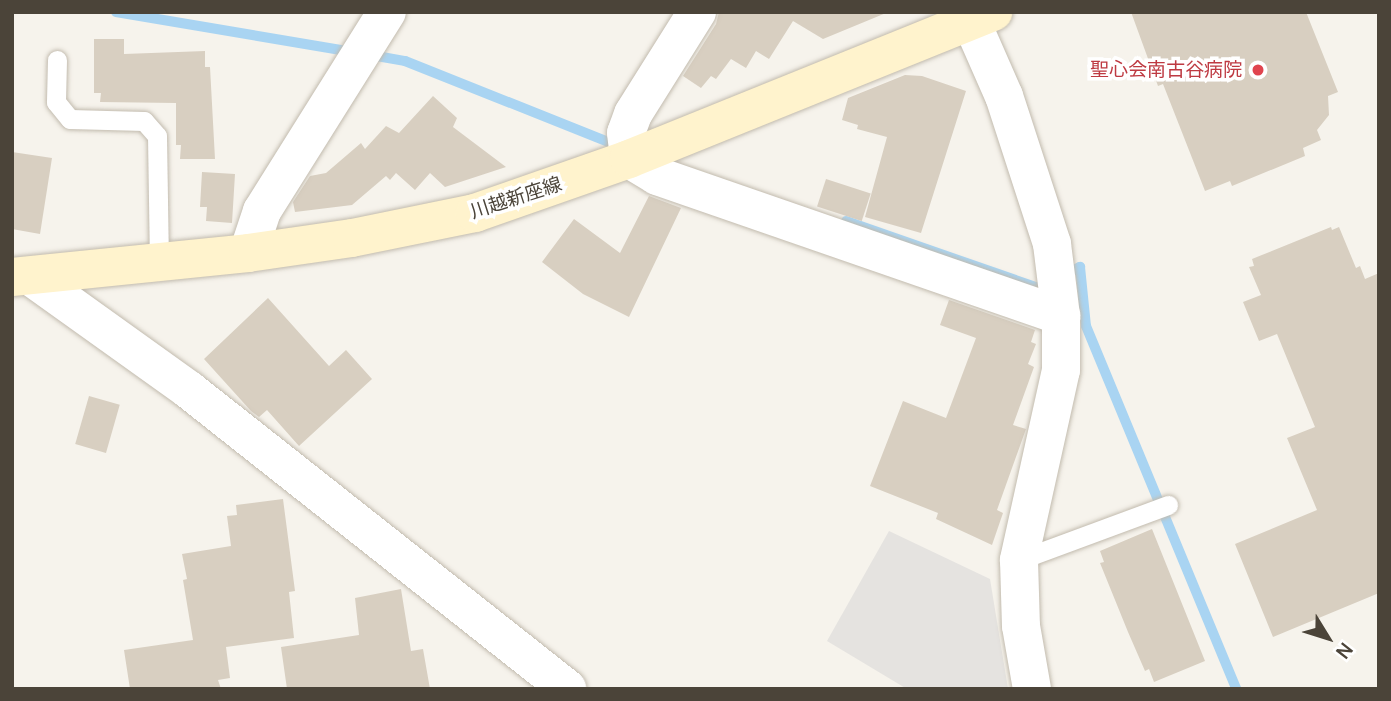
<!DOCTYPE html>
<html>
<head>
<meta charset="utf-8">
<style>
	body { margin:0 }
	#map { position:relative; width:1391px; height:701px; overflow:hidden; background:#f6f3ec; font-family:Manrope,"Noto Sans JP",sans-serif }
	div>[style] { position:absolute }
	[style*='--x'] { left:calc(var(--x)*1px); top:calc(var(--y)*1px); width:calc(var(--w)*1px); rotate:calc(var(--a)*1deg) }
	.parking>* { inset:0; background:#e5e3e0 }
	.stream>* { height:10px; margin:-5px; padding:0 5px; transform-origin:5px; border-radius:5px; background:#a9d4f2 }
	.building>* { inset:0; background:#d8cfc1; transform-origin:0 0 }
	.roads { filter:drop-shadow(0 0 2px #c2bbae) drop-shadow(0 0 2px #c2bbae) }
	.lane>* { height:19px; margin:-9.5px; padding:0 9.5px; transform-origin:9.5px; border-radius:9.5px; background:#fff }
	.street>* { height:38px; margin:-19px; padding:0 19px; transform-origin:19px; border-radius:19px; background:#fff }
	.secondary>* { height:38px; margin:-19px; padding:0 19px; transform-origin:19px; border-radius:19px; background:#fff3cd }
	.dots>* { width:19px; height:19px; translate:-50% -50%; box-sizing:border-box; border:4px solid #fff; border-radius:50% }
	span { translate:-50% -50%; white-space:nowrap; text-align:center; line-height:1.15; -webkit-text-stroke:7px #fff; paint-order:stroke }
	.health-label { font-size:19px; color:#be3a42 }
	.right { translate:-100% -50%; text-align:right }
	.street-label { font-size:19px; color:#4b4439 }
	.frame { position:absolute; inset:0; border:14px solid #4b4439; pointer-events:none }
	.north { position:absolute; left:1293px; top:603px; width:70px; height:70px; -webkit-text-stroke:5px #fff; paint-order:stroke; rotate:128deg; font-size:19px; font-weight:700; line-height:28px; text-align:center; color:#4b4439 }
	.north::after { content:''; display:block; margin:auto; width:24px; height:32px; background:#4b4439; clip-path:polygon(50% 0,100% 100%,50% 72%,0 100%) }
</style>
</head>
<body>
<div id="map">
	<div class="parking">
		<i style="clip-path:polygon(889px 531px,990px 579px,1008px 689px,907px 689px,827px 641px)"></i>
	</div>
	<div class="stream">
		<i style="--x:116;--y:12;--w:240;--a:9.6"></i>
		<i style="--x:371;--y:55;--w:35;--a:10"></i>
		<i style="--x:405;--y:61;--w:230;--a:21.7"></i>
		<i style="--x:846;--y:221;--w:203;--a:19.2"></i>
		<i style="--x:1038;--y:288;--w:5;--a:-22"></i>
		<i style="--x:1066;--y:274;--w:16;--a:-27"></i>
		<i style="--x:1080;--y:267;--w:59;--a:84.2"></i>
		<i style="--x:1086;--y:326;--w:393;--a:67.5"></i>
	</div>
	<div class="building">
		<i style="clip-path:polygon(719px 12px,886px 12px,886px 13px,823px 39px,793px 21px,769px 59px,756px 51px,746px 68px,731px 59px,716px 79px,711px 76px,701px 88px,683px 76px,716px 24px)"></i>
		<i style="clip-path:polygon(1131px 12px,1306px 12px,1338px 92px,1328px 96px,1329px 115px,1317px 130px,1321px 140px,1303px 148px,1305px 156px,1232px 186px,1230px 181px,1205px 191px,1163px 84px,1158px 86px)"></i>
		<i style="clip-path:polygon(94px 39px,124px 39px,124px 54px,205px 51px,205px 67px,210px 67px,215px 159px,180px 159px,181px 145px,176px 145px,176px 103px,100px 102px,101px 93px,94px 93px)"></i>
		<i style="clip-path:polygon(905px 75px,922px 76px,966px 91px,921px 233px,865px 217px,887px 137px,857px 129px,858px 125px,842px 120px,848px 98px)"></i>
		<i style="clip-path:polygon(433px 96px,457px 118px,453px 127px,506px 167px,445px 187px,430px 173px,415px 190px,396px 173px,390px 180px,386px 176px,352px 205px,295px 212px,293px 202px,310px 176px,326px 173px,361px 143px,365px 149px,386px 126px,399px 133px)"></i>
		<i style="clip-path:polygon(12px 152px,52px 158px,40px 234px,12px 229px)"></i>
		<i style="clip-path:polygon(202px 172px,235px 174px,232px 223px,206px 221px,207px 207px,200px 207px)"></i>
		<i style="left:826px;top:179px;width:47px;height:29px;rotate:18deg"></i>
		<i style="clip-path:polygon(649px 196px,681px 208px,629px 317px,583px 294px,542px 262px,574px 219px,620px 253px)"></i>
		<i style="clip-path:polygon(1331px 227px,1332px 230px,1339px 227px,1356px 268px,1360px 266px,1365px 279px,1379px 273px,1379px 593px,1273px 637px,1235px 544px,1317px 510px,1287px 438px,1315px 427px,1277px 334px,1259px 341px,1243px 302px,1261px 295px,1249px 267px,1254px 266px,1252px 259px)"></i>
		<i style="clip-path:polygon(268px 298px,329px 366px,346px 350px,372px 379px,299px 446px,267px 410px,259px 417px,251px 411px,204px 359px)"></i>
		<i style="clip-path:polygon(949px 300px,1035px 330px,1031px 342px,1036px 344px,1028px 364px,1034px 367px,1013px 425px,1026px 429px,997px 510px,1003px 513px,992px 545px,936px 519px,938px 513px,870px 486px,903px 401px,946px 418px,976px 338px,940px 325px)"></i>
		<i style="left:89px;top:396px;width:32px;height:50px;rotate:16deg"></i>
		<i style="clip-path:polygon(283px 499px,295px 591px,289px 592px,294px 638px,226px 647px,230px 678px,218px 680px,221px 689px,130px 689px,124px 650px,193px 640px,183px 580px,187px 579px,182px 554px,231px 546px,227px 516px,237px 515px,236px 505px)"></i>
		<i style="clip-path:polygon(1152px 529px,1205px 661px,1154px 682px,1149px 669px,1145px 671px,1128px 632px,1100px 563px,1104px 562px,1100px 551px)"></i>
		<i style="clip-path:polygon(401px 589px,411px 651px,423px 649px,430px 689px,287px 689px,281px 647px,359px 635px,355px 598px)"></i>
	</div>
	<div class="roads">
		<div class="lane">
			<i style="--x:57;--y:60;--w:42;--a:91.4"></i>
			<i style="--x:56;--y:102;--w:22;--a:51"></i>
			<i style="--x:70;--y:119;--w:74;--a:1.5"></i>
			<i style="--x:144;--y:121;--w:20;--a:49"></i>
			<i style="--x:157;--y:136;--w:128;--a:89.1"></i>
			<i style="--x:1019;--y:560;--w:159;--a:-20.3"></i>
		</div>
		<div class="street">
			<i style="--x:697;--y:12;--w:120;--a:122.1"></i>
			<i style="--x:633;--y:114;--w:20;--a:110"></i>
			<i style="--x:626;--y:133;--w:26;--a:83"></i>
			<i style="--x:629;--y:159;--w:33;--a:31"></i>
			<i style="--x:657;--y:176;--w:428;--a:19.1"></i>
			<i style="--x:971;--y:21;--w:82;--a:66.3"></i>
			<i style="--x:1004;--y:96;--w:156;--a:72"></i>
			<i style="--x:1052;--y:244;--w:73;--a:82.9"></i>
			<i style="--x:1061;--y:316;--w:54;--a:90"></i>
			<i style="--x:1061;--y:370;--w:195;--a:102.5"></i>
			<i style="--x:1019;--y:560;--w:66;--a:88.3"></i>
			<i style="--x:1021;--y:626;--w:64;--a:80.1"></i>
			<i style="--x:248;--y:253;--w:44;--a:-71.6"></i>
			<i style="--x:262;--y:211;--w:235;--a:-57.9"></i>
			<i style="--x:30;--y:276;--w:196;--a:35.6"></i>
			<i style="--x:189;--y:390;--w:482;--a:38.3"></i>
		</div>
		<div class="secondary">
			<i style="--x:12;--y:277;--w:237;--a:-5.8"></i>
			<i style="--x:248;--y:253;--w:105;--a:-8.2"></i>
			<i style="--x:352;--y:238;--w:126;--a:-11.5"></i>
			<i style="--x:475;--y:213;--w:163;--a:-19.3"></i>
			<i style="--x:629;--y:159;--w:393;--a:-22"></i>
		</div>
	</div>
	<div class="dots">
		<i style="left:1258px;top:70px;background:#e0444e"></i>
	</div>
	<div class="health-label">
		<span class="right" style="left:1242px;top:70px">聖心会南古谷病院</span>
	</div>
	<div class="street-label">
		<span style="left:516px;top:198px;rotate:-18deg">川越新座線</span>
	</div>
	<div class="frame"></div>
	<div class="north">N</div>
</div>
</body>
</html>
